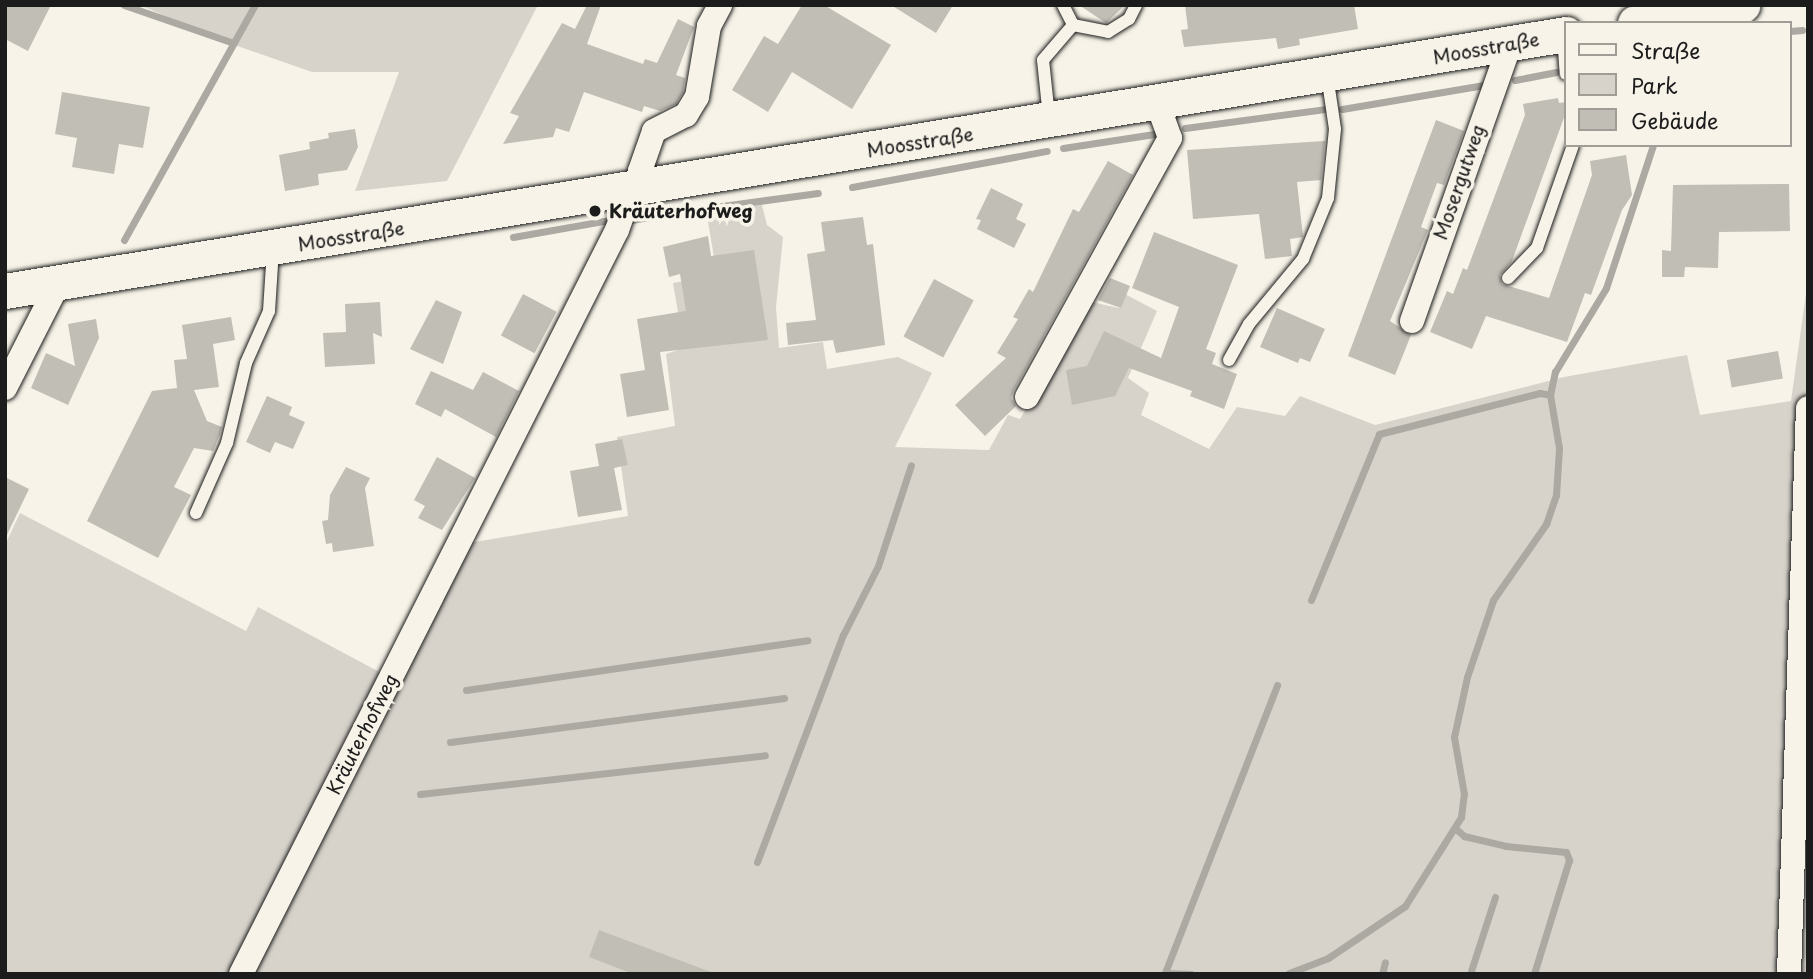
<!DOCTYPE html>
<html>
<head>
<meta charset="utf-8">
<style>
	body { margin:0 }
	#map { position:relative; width:1813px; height:979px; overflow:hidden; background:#f7f3e8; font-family:"Playpen Sans",sans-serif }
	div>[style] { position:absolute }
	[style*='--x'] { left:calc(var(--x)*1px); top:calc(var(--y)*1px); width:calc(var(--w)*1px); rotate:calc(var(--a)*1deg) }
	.green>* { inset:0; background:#d7d3cb }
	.stream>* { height:7px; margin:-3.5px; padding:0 3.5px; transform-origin:3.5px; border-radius:3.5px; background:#aca9a2 }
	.building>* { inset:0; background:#c0beb5; transform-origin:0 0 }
	.roads { filter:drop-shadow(0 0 2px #1c1c1c) drop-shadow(0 0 2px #1c1c1c) }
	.lane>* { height:12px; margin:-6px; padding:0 6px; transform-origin:6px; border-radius:6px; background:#f7f3e8 }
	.street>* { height:24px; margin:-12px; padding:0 12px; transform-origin:12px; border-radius:12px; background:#f7f3e8 }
	.secondary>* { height:35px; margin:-17.5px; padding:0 17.5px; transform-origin:17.5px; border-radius:17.5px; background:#f7f3e8 }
	.dots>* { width:19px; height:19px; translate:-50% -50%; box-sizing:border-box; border:4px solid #f7f3e8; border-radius:50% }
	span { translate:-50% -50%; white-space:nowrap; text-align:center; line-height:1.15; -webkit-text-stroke:7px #f7f3e8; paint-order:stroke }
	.street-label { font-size:19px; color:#1c1c1c }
	.poi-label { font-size:19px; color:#1c1c1c; font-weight:700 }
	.left { translate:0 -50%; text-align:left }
	.frame { position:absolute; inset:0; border:7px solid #1c1c1c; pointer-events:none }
	.legend { position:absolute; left:1564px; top:21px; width:228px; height:126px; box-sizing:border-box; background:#f7f3e8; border:2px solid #9f9d96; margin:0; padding:9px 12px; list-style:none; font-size:21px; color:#1c1c1c }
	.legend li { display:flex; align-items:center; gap:14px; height:35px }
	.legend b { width:35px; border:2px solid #9f9d96 }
</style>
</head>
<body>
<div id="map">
	<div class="green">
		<i style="clip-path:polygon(140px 5px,538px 5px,447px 181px,355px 191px,399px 72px,312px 72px,220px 40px)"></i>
		<i style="clip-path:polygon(762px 205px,767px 225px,783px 237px,776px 307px,779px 348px,823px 342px,827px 369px,898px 357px,932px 373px,895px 447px,989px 450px,1008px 415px,1020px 419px,1091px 302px,1119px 308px,1125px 294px,1157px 311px,1128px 378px,1149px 393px,1141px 415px,1209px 449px,1237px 407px,1285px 416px,1300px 396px,1375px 425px,1564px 377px,1687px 355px,1700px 415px,1791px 401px,1808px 279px,1808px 974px,5px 974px,5px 545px,20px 513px,246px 631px,258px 607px,398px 682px,469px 543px,628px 516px,617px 437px,675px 426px,666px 354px,684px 348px,673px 283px,717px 275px,706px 210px)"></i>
	</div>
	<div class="stream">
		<i style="--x:124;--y:5;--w:116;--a:19.1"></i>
		<i style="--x:1790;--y:31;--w:12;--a:-5"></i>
		<i style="--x:1515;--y:80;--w:42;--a:-11"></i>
		<i style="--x:1342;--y:109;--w:150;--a:-9.6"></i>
		<i style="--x:1185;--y:128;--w:141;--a:-7.7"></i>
		<i style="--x:1063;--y:148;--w:99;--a:-8.7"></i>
		<i style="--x:852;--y:187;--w:198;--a:-10.5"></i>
		<i style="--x:685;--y:211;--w:134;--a:-7.7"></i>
		<i style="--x:631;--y:220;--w:25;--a:-9"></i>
		<i style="--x:513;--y:237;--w:97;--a:-10"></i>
		<i style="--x:124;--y:240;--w:269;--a:-60.9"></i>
		<i style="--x:1311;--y:600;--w:179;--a:-67.7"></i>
		<i style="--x:1379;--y:434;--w:166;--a:-14.3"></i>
		<i style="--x:1540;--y:393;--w:10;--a:11"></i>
		<i style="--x:466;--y:690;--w:345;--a:-8.3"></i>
		<i style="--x:450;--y:742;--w:337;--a:-7.5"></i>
		<i style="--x:420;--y:794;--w:347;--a:-6.4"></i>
		<i style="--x:1456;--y:829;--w:11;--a:41"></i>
		<i style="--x:1464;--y:836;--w:43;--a:13.4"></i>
		<i style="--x:1506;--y:846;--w:60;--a:5.7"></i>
		<i style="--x:1566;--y:852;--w:9;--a:69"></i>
		<i style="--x:1569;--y:860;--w:119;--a:107.1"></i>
		<i style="--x:757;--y:862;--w:243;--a:-69.3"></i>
		<i style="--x:843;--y:635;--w:77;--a:-63.1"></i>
		<i style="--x:878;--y:566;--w:106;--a:-71.9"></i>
		<i style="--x:1166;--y:970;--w:306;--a:-68.7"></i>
		<i style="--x:1165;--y:973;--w:26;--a:2"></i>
		<i style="--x:1289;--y:973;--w:42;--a:-21"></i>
		<i style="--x:1328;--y:958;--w:93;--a:-34"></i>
		<i style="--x:1405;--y:906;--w:105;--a:-57.8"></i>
		<i style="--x:1461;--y:817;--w:23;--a:-83"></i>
		<i style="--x:1464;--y:794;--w:58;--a:-100"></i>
		<i style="--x:1454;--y:737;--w:61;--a:-77.8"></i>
		<i style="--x:1467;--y:677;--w:81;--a:-71.3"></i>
		<i style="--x:1493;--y:600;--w:93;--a:-55.1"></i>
		<i style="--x:1546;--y:524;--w:31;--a:-71"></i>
		<i style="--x:1556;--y:495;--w:47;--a:-86.3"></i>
		<i style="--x:1559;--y:448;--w:54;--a:-99.6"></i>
		<i style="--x:1550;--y:395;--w:24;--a:-78"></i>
		<i style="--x:1555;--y:372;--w:98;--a:-58.7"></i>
		<i style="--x:1606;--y:288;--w:151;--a:-71.8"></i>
		<i style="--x:1382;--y:974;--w:12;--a:-76"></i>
		<i style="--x:1470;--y:974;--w:81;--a:-72"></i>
	</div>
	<div class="building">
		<i style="clip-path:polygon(5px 5px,51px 5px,28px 51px,5px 39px)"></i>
		<i style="clip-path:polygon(587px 5px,601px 5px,587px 44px,643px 64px,645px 59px,657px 63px,678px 19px,694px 27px,676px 75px,685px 78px,683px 92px,676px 104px,660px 111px,644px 106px,642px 112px,584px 92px,569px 132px,556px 128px,553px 137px,503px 144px,519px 116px,510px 113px,562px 23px,575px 29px)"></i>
		<i style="clip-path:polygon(802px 5px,824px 5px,891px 45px,852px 109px,792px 72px,768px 112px,732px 90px,764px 36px,778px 44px)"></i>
		<i style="clip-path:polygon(891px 5px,953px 5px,936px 33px)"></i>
		<i style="clip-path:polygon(1079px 5px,1125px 5px,1106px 23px)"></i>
		<i style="clip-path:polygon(1185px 5px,1354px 5px,1358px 29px,1299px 39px,1300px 45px,1278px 49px,1276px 38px,1184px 47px,1181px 30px,1188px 29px)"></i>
		<i style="clip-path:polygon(62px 92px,150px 107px,143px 148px,119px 144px,114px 174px,72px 167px,77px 138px,55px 134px)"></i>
		<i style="clip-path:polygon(1558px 98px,1559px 103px,1566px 102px,1566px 112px,1512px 261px,1500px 275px,1502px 284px,1549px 298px,1592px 175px,1590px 161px,1626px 155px,1632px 195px,1622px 210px,1591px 295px,1585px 293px,1567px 342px,1486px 316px,1472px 349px,1430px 332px,1447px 291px,1453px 294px,1463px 268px,1467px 270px,1525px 115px,1523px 104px)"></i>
		<i style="clip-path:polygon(1436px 120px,1464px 131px,1444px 185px,1437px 183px,1421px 227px,1428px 230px,1390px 321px,1411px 335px,1395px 375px,1348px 356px)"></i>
		<i style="clip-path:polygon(355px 129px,358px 147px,347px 170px,318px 174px,319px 185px,285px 191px,279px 155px,310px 149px,309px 142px,329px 138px,328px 133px)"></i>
		<i style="clip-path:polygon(1325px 141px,1321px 180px,1297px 182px,1303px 237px,1290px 239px,1292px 256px,1265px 259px,1259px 214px,1193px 219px,1187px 150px)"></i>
		<i style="clip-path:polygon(1108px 161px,1133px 175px,1014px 390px,1011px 398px,1016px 406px,985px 436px,955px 405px,1006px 358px,997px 353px,1018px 319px,1013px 317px,1029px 289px,1033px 292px,1073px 209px,1079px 212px)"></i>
		<i style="clip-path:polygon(1789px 184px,1790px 231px,1719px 232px,1718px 268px,1685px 267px,1684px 277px,1662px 277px,1662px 250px,1671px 251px,1673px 185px)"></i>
		<i style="clip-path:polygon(991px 188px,1023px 204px,1016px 219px,1026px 224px,1014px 248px,977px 229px,981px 220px,976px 219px)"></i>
		<i style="clip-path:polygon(863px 217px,867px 245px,873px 244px,885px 345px,836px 353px,833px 340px,788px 345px,786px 323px,816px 320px,807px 254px,825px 251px,821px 222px)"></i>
		<i style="clip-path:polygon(1154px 232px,1238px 265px,1206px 349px,1216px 353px,1212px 364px,1237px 374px,1224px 409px,1190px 396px,1192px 391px,1129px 368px,1115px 396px,1072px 405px,1066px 370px,1087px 366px,1104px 331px,1161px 358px,1179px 307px,1132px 288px)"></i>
		<i style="clip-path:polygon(708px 236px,711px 256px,754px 250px,768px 340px,660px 352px,669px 410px,627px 417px,620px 374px,645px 370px,637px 319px,686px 311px,680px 274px,669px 277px,663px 247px)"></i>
		<i style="clip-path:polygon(1110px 278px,1130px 286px,1121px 308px,1098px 300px)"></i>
		<i style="left:934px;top:279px;width:45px;height:65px;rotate:28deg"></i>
		<i style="left:523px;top:294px;width:38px;height:47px;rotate:28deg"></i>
		<i style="clip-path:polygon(436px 300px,462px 312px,443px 364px,410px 349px)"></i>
		<i style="clip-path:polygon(380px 302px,382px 337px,373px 333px,375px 364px,325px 367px,323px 333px,346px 332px,345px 304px)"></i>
		<i style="clip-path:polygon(1277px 308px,1325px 329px,1310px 362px,1300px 358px,1298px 363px,1260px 347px)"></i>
		<i style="clip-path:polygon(231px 317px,235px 340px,213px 344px,219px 387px,194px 390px,207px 421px,222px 427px,220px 434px,213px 451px,194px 448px,174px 487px,191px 495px,158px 558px,87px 521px,152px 391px,177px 388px,174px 360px,187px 359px,182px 325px)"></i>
		<i style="clip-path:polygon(96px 319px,99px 338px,68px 405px,31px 388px,46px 353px,75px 366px,68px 324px)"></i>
		<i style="left:1778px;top:351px;width:28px;height:52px;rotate:80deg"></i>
		<i style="clip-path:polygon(431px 371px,473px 390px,483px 372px,519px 391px,496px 437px,445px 409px,441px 417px,415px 404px)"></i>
		<i style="clip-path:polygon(267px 396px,292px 407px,289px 415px,305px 422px,293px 449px,275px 442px,270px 453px,246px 442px)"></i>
		<i style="clip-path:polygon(622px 439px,628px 465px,614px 468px,622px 510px,578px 517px,570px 471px,599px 466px,595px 444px)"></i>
		<i style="clip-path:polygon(437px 457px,475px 478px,442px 530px,418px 518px,425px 506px,414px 500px)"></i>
		<i style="clip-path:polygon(346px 467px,370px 478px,365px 488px,374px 546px,333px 552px,332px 543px,326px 544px,322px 521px,328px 520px,330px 495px)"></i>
		<i style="clip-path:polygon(5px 477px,29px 489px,5px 539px)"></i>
		<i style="clip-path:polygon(599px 930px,711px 972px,711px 974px,633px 974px,589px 957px)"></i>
	</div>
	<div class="roads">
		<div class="lane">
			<i style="--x:1063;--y:5;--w:22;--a:63"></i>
			<i style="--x:1563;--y:35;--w:39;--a:86"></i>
			<i style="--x:1049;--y:117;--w:57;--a:-96"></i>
			<i style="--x:1043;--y:60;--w:46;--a:-49.4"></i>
			<i style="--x:1073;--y:25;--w:36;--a:11"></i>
			<i style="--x:1108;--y:32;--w:25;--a:-32"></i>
			<i style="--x:1129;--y:19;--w:16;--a:-63"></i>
			<i style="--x:1508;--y:278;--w:42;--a:-46"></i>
			<i style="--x:1537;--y:248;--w:109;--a:-70.7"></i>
			<i style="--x:1229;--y:360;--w:41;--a:-60.9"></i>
			<i style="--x:1249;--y:324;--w:85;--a:-50.3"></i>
			<i style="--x:1303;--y:259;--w:66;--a:-67.7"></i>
			<i style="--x:1328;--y:198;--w:69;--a:-84.2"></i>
			<i style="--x:1335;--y:129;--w:55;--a:-98.4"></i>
			<i style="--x:196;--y:513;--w:77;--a:-66.1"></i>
			<i style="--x:227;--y:443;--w:82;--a:-76.6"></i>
			<i style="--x:246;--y:363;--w:57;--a:-66.1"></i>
			<i style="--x:269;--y:311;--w:62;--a:-86.3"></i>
		</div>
		<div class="street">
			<i style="--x:642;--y:190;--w:19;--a:-96"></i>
			<i style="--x:640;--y:171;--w:42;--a:-70.7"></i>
			<i style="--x:654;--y:131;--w:36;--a:-27"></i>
			<i style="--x:686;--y:115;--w:21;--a:-59"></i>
			<i style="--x:697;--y:97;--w:72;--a:-80.4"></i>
			<i style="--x:709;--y:26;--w:24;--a:-62"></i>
			<i style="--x:1412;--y:321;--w:294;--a:-70.5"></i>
			<i style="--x:5;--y:388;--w:119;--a:-63"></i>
			<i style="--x:1027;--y:397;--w:296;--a:-61.1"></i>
			<i style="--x:1170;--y:138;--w:38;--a:-110"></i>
			<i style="--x:241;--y:974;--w:834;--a:-63.19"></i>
			<i style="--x:617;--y:230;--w:41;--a:-70.3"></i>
			<i style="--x:1789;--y:974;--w:566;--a:-88.08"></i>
		</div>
		<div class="secondary">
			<i style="--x:1635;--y:23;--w:109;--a:-9.5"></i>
			<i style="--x:5;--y:291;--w:1582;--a:-9.35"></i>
		</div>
	</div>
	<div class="dots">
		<i style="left:595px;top:211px;background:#1c1c1c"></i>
	</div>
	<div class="street-label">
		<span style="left:1486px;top:48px;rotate:-10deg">Moosstraße</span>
		<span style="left:920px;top:142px;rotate:-9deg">Moosstraße</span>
		<span style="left:1459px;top:182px;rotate:-71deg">Mosergutweg</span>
		<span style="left:351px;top:236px;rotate:-9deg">Moosstraße</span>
		<span style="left:362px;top:734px;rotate:-63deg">Kräuterhofweg</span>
	</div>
	<div class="poi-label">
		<span class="left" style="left:609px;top:211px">Kräuterhofweg</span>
	</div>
	<div class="frame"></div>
	<ul class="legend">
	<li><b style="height:9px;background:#f7f3e8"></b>Straße</li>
	<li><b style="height:19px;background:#d7d3cb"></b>Park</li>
	<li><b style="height:19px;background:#c0beb5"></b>Gebäude</li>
	</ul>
</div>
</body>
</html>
